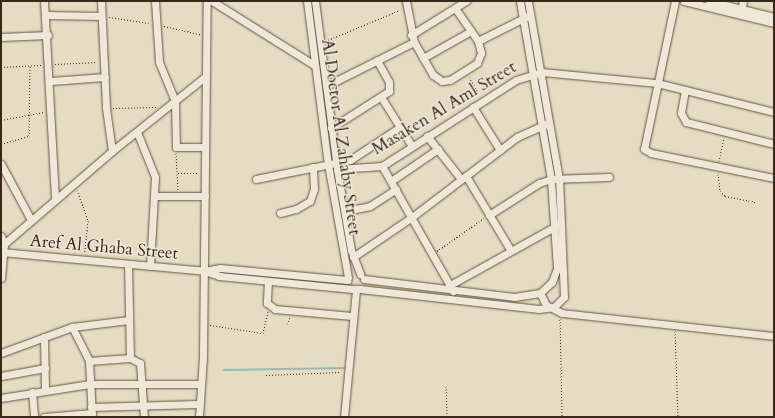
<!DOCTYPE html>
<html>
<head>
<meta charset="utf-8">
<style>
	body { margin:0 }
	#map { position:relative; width:775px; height:418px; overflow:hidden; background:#e6dbc3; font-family:Cardo,serif }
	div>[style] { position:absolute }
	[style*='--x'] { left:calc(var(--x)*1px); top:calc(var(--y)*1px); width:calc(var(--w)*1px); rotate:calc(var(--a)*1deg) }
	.stream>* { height:2px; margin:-1px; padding:0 1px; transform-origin:1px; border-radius:1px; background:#96bbb6 }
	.path>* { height:1px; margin-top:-0.5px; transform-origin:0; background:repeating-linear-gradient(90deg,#37281b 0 1px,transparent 0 3px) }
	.roads { filter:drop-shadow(0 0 1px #635545) drop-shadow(0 0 1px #635545) }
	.minor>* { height:7px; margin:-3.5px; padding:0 3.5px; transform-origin:3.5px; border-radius:3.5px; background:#efe8d8 }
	span { translate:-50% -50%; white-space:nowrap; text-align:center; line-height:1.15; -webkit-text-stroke:3px #efe8d8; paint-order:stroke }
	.street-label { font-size:17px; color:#37281b }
	.frame { position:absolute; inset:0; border:2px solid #37281b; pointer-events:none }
</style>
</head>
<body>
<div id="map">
	<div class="stream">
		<i style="--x:224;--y:370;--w:123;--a:-0.9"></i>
	</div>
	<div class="path">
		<i style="--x:109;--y:17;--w:40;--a:8.5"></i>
		<i style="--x:164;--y:26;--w:37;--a:13"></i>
		<i style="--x:328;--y:40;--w:78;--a:-22.6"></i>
		<i style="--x:55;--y:64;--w:42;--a:-2.7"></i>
		<i style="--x:1;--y:67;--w:40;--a:-2.9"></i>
		<i style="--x:469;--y:77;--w:21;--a:59"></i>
		<i style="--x:113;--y:108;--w:43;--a:-1.3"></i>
		<i style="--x:1;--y:120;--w:44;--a:-10.5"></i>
		<i style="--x:1;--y:144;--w:29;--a:-16"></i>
		<i style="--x:29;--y:136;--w:70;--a:-89.2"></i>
		<i style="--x:176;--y:153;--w:37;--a:87"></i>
		<i style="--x:719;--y:161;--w:24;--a:-78"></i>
		<i style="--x:178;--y:173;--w:21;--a:0"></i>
		<i style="--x:718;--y:174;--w:17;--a:83"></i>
		<i style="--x:720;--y:191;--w:7;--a:45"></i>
		<i style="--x:725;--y:196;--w:31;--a:11"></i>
		<i style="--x:77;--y:190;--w:33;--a:70"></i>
		<i style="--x:88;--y:221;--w:31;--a:96"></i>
		<i style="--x:437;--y:251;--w:57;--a:-35.1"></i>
		<i style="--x:560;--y:319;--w:98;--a:88.8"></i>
		<i style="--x:287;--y:324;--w:8;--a:-67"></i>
		<i style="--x:210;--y:325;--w:54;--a:8.6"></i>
		<i style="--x:263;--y:333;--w:22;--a:-77"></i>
		<i style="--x:675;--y:331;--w:86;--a:88"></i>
		<i style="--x:266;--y:375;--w:75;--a:-2.3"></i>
		<i style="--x:446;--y:386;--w:31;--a:88"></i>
	</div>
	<div class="roads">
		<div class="minor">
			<i style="--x:44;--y:1;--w:199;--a:86.8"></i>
			<i style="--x:101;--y:1;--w:107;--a:87.3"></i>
			<i style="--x:106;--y:108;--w:43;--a:82.1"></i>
			<i style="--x:155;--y:1;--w:61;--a:86.2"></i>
			<i style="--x:159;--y:62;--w:42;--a:67.7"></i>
			<i style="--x:175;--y:101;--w:46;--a:88.8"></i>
			<i style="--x:176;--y:147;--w:29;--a:0"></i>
			<i style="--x:212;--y:1;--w:120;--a:32.1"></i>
			<i style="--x:307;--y:1;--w:164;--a:82.7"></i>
			<i style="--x:328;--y:164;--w:115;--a:80"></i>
			<i style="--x:315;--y:1;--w:169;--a:82.5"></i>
			<i style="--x:337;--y:169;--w:82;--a:80.2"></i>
			<i style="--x:351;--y:250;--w:26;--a:69"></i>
			<i style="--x:406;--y:1;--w:42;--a:79"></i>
			<i style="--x:414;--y:42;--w:38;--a:60"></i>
			<i style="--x:433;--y:75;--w:11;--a:34"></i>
			<i style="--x:442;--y:81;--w:8;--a:-7"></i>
			<i style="--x:450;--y:80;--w:32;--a:-32"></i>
			<i style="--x:477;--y:63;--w:11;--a:-68"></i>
			<i style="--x:481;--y:53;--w:12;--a:-104"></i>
			<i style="--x:478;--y:41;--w:39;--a:-125"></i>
			<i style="--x:675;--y:1;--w:151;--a:101.8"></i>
			<i style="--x:644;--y:149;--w:8;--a:30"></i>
			<i style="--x:651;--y:153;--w:126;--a:11.5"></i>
			<i style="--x:684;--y:1;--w:93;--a:13.7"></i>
			<i style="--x:709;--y:1;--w:67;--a:13.8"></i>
			<i style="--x:741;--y:13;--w:12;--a:-81"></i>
			<i style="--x:46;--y:15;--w:55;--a:1"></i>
			<i style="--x:411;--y:35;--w:65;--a:-31.7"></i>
			<i style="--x:1;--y:37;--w:47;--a:-2.4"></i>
			<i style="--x:478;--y:41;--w:56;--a:-26.6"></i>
			<i style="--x:423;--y:58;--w:55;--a:-29.4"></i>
			<i style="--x:51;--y:81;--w:54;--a:-4.2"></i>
			<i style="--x:326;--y:86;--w:98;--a:-26.6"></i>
			<i style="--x:685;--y:90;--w:23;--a:100"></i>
			<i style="--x:681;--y:113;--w:10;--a:61"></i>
			<i style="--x:686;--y:122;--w:91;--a:14"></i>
			<i style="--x:381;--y:97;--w:58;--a:57.7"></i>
			<i style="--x:473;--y:107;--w:51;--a:57.9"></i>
			<i style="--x:331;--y:128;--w:69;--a:-32.5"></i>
			<i style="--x:389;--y:91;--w:9;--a:-90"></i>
			<i style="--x:389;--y:82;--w:25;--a:-119"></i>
			<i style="--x:137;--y:132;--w:48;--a:68.2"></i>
			<i style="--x:155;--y:177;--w:89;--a:93.2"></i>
			<i style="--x:427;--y:136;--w:55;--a:51.7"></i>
			<i style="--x:1;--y:164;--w:64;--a:61.8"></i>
			<i style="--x:382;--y:166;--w:144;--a:60.4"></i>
			<i style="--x:337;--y:169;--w:45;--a:-3.8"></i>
			<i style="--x:382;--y:166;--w:159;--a:-32.7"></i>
			<i style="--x:516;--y:80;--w:27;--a:-17"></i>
			<i style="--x:542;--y:72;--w:116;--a:5.5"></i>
			<i style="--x:657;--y:83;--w:121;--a:13.9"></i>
			<i style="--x:466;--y:176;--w:87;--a:59"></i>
			<i style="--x:256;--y:179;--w:96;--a:-11.4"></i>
			<i style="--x:350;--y:160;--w:60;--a:-33.4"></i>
			<i style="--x:391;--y:181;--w:57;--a:-34.2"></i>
			<i style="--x:156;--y:196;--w:49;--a:0"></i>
			<i style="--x:345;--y:211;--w:25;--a:-11"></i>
			<i style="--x:370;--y:206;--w:31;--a:-33"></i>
			<i style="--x:280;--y:213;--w:16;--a:-14"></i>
			<i style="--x:296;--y:209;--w:16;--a:-30"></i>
			<i style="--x:310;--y:201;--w:13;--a:-72"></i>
			<i style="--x:314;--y:189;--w:22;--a:-93"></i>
			<i style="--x:489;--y:215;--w:59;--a:-32.6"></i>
			<i style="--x:539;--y:183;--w:13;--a:-18"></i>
			<i style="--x:551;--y:179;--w:58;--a:-2"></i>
			<i style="--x:1;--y:236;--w:9;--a:69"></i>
			<i style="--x:4;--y:244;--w:34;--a:95"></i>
			<i style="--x:4;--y:244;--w:143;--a:-40.7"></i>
			<i style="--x:112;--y:151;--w:120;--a:-38.6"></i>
			<i style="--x:1;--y:252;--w:204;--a:5.3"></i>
			<i style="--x:204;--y:271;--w:16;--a:18"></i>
			<i style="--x:219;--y:276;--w:134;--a:5.6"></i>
			<i style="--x:353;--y:257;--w:71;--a:-34.1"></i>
			<i style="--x:412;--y:217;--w:132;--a:-37.3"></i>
			<i style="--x:517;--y:137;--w:32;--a:-24"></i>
			<i style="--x:128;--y:264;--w:94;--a:88.8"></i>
			<i style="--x:204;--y:271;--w:16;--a:-11"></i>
			<i style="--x:220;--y:268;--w:128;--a:5.4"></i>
			<i style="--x:364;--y:279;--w:151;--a:6.8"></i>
			<i style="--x:514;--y:297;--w:26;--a:-9"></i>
			<i style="--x:540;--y:293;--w:16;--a:-43"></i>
			<i style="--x:552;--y:282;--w:15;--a:-70"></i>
			<i style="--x:557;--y:268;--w:89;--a:-93.9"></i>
			<i style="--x:551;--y:179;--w:181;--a:-99.9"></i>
			<i style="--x:268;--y:281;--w:22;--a:93"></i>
			<i style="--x:267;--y:303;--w:10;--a:37"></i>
			<i style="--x:275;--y:309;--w:77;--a:5.2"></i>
			<i style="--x:450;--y:285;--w:119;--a:-29.1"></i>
			<i style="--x:360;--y:289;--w:180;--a:6.4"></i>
			<i style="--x:539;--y:309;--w:15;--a:-8"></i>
			<i style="--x:554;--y:307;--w:14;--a:-45"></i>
			<i style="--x:564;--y:297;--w:118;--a:-92.4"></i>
			<i style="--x:559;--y:179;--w:181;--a:-99.9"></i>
			<i style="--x:540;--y:293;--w:13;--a:63"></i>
			<i style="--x:546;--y:305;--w:18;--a:27"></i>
			<i style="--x:562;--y:313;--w:213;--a:6.2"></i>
			<i style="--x:72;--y:327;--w:38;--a:63"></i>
			<i style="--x:89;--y:361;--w:56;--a:86.9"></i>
			<i style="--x:44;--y:337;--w:53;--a:88.9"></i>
			<i style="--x:1;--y:353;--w:76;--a:-20.1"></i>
			<i style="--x:72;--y:327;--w:57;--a:-7"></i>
			<i style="--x:89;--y:361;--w:41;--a:-4.2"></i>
			<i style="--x:130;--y:358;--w:11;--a:27"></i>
			<i style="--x:140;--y:363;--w:54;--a:85.8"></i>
			<i style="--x:1;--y:376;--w:45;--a:-10.3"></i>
			<i style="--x:32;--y:392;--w:25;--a:85"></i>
			<i style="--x:1;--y:398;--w:90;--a:-8.9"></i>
			<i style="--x:90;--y:384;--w:110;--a:0"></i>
			<i style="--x:91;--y:407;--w:107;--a:-1.6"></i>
			<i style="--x:44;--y:417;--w:48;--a:-4.8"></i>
			<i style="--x:199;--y:417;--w:61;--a:-86.2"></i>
			<i style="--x:203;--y:356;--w:355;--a:-89.4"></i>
			<i style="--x:344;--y:417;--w:129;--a:-84.6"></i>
		</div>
	</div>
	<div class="street-label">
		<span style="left:444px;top:108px;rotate:-31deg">Masaken Al Aml Street</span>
		<span style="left:341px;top:137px;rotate:82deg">Al Doctor Al Zahaby Street</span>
		<span style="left:104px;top:247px;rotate:5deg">Aref Al Ghaba Street</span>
	</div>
	<div class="frame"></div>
</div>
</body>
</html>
